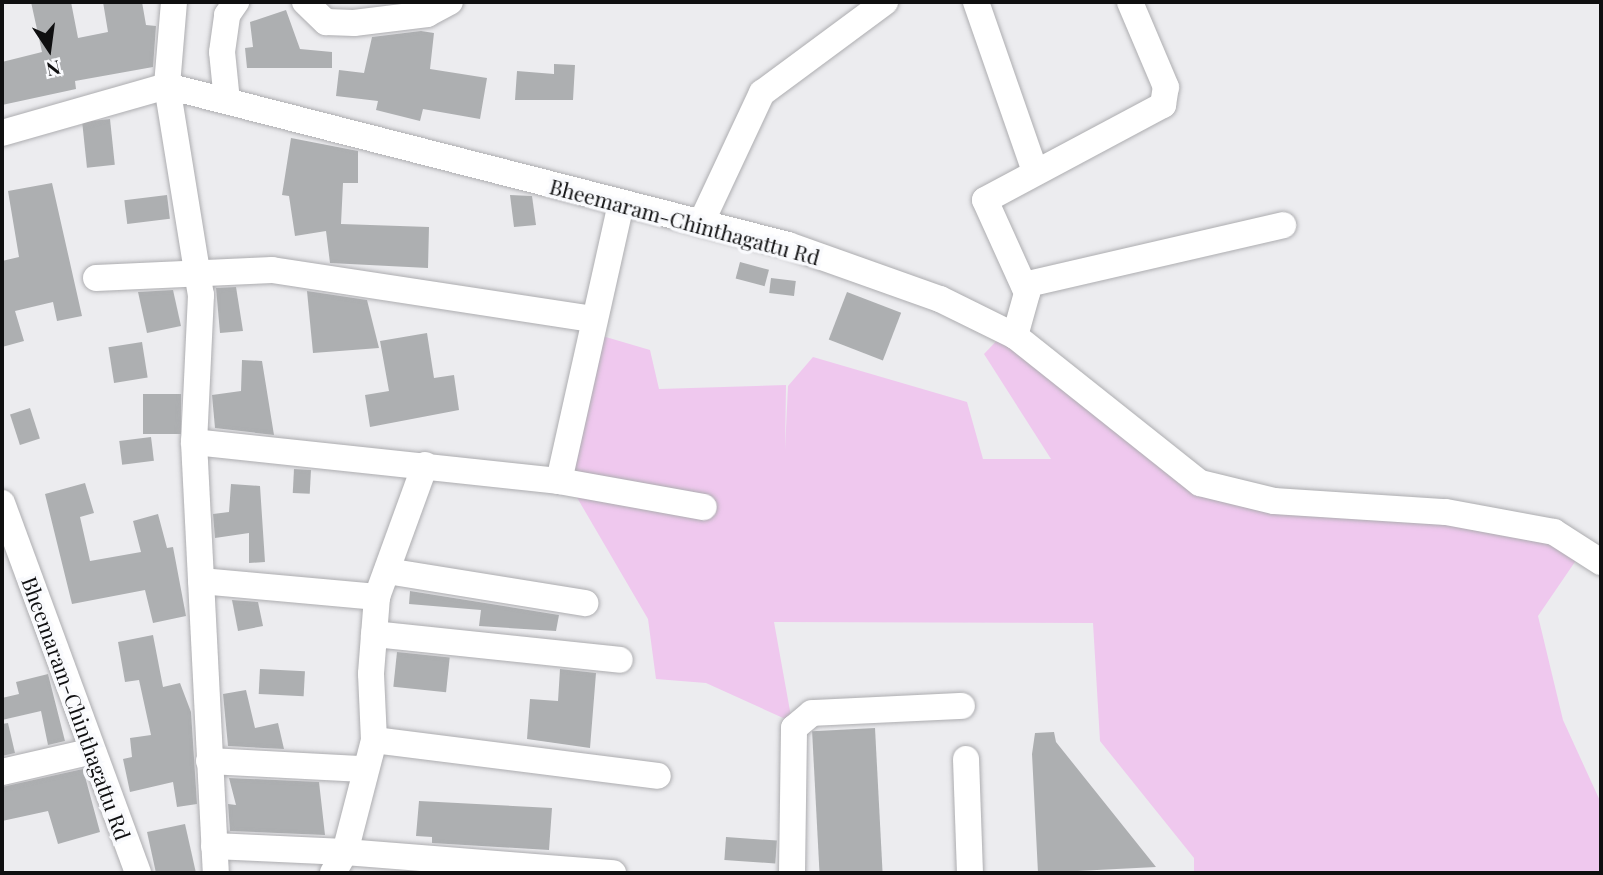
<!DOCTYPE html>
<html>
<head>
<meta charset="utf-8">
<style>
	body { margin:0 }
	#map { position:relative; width:1603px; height:875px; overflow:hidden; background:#ececef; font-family:"Playfair Display",serif }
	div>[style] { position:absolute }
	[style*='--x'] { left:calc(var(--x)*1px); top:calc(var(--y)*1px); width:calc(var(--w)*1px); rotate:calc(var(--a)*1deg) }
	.green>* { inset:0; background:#efc8ee }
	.building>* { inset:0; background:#adafb1; transform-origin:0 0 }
	.roads { filter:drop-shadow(0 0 2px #adadb0) drop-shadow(0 0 2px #adadb0) }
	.minor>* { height:26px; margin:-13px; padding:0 13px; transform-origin:13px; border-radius:13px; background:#fff }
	span { translate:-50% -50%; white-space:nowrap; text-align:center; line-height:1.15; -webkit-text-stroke:7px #f9fafd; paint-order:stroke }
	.street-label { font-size:21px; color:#0f0f10 }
	.frame { position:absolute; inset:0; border:4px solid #0f0f10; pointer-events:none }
	.north { position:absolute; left:14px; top:14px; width:70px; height:70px; -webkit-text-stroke:5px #f9fafd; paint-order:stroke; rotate:167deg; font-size:19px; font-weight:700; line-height:28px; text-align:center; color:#0f0f10 }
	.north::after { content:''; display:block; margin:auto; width:24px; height:32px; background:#0f0f10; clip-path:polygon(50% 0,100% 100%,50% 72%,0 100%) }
</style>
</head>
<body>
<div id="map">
	<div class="green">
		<i style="clip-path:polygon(1003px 334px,1191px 487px,1550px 536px,1581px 553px,1538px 616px,1563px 720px,1601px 803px,1601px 873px,1194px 873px,1194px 858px,1100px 741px,1093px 623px,774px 622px,792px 722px,706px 683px,656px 679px,648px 619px,565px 477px,599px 335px,650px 350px,659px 389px,786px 385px,785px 450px,788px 386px,813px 357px,967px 402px,983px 459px,1051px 459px,984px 354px)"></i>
	</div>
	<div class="building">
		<i style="clip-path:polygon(31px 2px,71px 2px,78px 38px,108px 32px,103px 2px,142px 2px,146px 25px,156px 26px,153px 67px,75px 81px,76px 89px,2px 105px,2px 62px,42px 52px)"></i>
		<i style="clip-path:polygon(286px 10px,300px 49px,332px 52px,332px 68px,247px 68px,245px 48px,253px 47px,250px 22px)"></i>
		<i style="clip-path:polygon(421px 31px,434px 33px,430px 69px,487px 78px,480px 119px,423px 109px,420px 121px,376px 110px,378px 101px,336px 96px,339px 70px,364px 73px,372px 37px)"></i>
		<i style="clip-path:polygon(554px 64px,575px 65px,573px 100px,515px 100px,517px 71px,554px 74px)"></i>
		<i style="left:110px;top:119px;width:46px;height:28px;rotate:84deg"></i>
		<i style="clip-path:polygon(291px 138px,358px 151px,358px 183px,343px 183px,341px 224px,429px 227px,428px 268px,330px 263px,326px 231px,295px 236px,289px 196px,282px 195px)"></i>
		<i style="clip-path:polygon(52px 183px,82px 316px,57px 321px,53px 302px,15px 311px,24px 341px,2px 347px,2px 261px,19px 257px,8px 191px)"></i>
		<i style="left:167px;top:195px;width:24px;height:43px;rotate:83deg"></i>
		<i style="clip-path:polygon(510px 195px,532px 196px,536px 225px,514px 227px)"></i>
		<i style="left:740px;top:262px;width:30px;height:17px;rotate:15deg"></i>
		<i style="left:771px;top:278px;width:25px;height:15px;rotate:7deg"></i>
		<i style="clip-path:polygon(236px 287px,243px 331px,220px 333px,216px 288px)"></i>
		<i style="clip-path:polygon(173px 290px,181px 326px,147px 333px,138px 292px)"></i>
		<i style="clip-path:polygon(307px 291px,367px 300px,379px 348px,313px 353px)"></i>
		<i style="left:847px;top:292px;width:58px;height:51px;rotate:21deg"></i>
		<i style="clip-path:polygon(427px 333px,434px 378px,454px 375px,459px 410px,370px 427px,365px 395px,389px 391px,380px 341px)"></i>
		<i style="left:142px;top:342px;width:36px;height:34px;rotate:81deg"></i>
		<i style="clip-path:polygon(242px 360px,262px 361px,274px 435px,215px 428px,212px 395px,241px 391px)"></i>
		<i style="left:143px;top:394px;width:38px;height:40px"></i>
		<i style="left:30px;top:408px;width:32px;height:21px;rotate:72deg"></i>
		<i style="left:151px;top:437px;width:24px;height:32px;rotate:83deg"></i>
		<i style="left:294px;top:469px;width:17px;height:24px;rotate:3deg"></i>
		<i style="clip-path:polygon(85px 483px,94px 513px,80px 517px,90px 561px,141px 552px,133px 521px,158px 514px,167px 548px,173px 547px,186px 616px,153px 623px,145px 590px,72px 604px,45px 494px)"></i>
		<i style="clip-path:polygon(231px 484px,260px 486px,265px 562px,249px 563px,249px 533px,215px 538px,213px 514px,229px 512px)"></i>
		<i style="clip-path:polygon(410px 591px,559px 615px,556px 631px,479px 626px,481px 610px,409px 604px)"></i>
		<i style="clip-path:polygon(232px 600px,258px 602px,263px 626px,238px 631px)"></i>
		<i style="clip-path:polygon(153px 635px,163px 687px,180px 683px,191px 712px,197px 804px,177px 807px,173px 782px,130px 792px,123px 759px,132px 757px,130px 738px,151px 735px,139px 680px,125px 682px,118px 642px)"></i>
		<i style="left:397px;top:652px;width:53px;height:35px;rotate:6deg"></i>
		<i style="left:260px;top:669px;width:45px;height:25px;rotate:3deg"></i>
		<i style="clip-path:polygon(560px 669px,596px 673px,590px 748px,527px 739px,530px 699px,558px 701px)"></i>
		<i style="clip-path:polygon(48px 674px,65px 741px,48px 745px,41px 711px,2px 720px,2px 698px,19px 694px,16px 682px)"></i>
		<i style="clip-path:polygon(246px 690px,255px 728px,278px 723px,284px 749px,228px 746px,223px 694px)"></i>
		<i style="clip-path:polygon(8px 723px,15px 753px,2px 756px,2px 724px)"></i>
		<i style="left:875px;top:728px;width:145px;height:63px;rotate:87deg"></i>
		<i style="clip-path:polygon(1054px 732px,1056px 742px,1156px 867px,1038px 873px,1032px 754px,1035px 733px)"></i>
		<i style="clip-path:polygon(83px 769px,100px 832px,58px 844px,48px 811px,2px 821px,2px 787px)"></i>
		<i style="clip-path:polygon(229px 778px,319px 782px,325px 835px,230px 831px,228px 804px,236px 805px)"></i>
		<i style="clip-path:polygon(419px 801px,552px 808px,549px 850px,432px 843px,432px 837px,416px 836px)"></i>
		<i style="clip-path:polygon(185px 824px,196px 873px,156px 873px,147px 832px)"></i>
		<i style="left:726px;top:837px;width:51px;height:23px;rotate:4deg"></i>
	</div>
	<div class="roads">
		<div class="minor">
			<i style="--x:174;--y:2;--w:84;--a:94.8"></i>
			<i style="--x:167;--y:86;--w:212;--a:80.8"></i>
			<i style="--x:201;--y:295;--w:147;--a:92.7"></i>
			<i style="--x:194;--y:442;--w:432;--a:87.1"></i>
			<i style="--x:305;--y:2;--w:29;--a:44"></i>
			<i style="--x:326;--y:22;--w:28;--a:2"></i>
			<i style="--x:354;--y:23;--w:74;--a:-7"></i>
			<i style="--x:427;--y:14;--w:26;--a:-28"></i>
			<i style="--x:976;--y:2;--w:179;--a:70.8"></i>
			<i style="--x:227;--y:101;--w:49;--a:-95.8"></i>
			<i style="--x:222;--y:52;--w:37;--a:-82"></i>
			<i style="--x:227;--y:15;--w:16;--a:-55"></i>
			<i style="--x:2;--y:133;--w:172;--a:-15.9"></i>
			<i style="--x:167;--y:86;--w:641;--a:14.36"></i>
			<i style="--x:788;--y:245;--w:161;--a:19.6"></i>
			<i style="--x:940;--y:299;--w:84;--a:26.3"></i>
			<i style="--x:1015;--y:336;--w:236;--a:38.5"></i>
			<i style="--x:1200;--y:483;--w:76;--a:13.7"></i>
			<i style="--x:1274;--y:501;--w:172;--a:3.7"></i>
			<i style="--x:1446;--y:512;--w:110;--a:10.5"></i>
			<i style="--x:1554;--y:532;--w:56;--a:32.6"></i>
			<i style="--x:701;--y:223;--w:144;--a:-64.9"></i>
			<i style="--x:762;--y:93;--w:153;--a:-36.5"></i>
			<i style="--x:96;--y:278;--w:176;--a:-2.6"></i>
			<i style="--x:272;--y:270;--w:326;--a:8.7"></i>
			<i style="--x:1024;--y:285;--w:266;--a:-13"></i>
			<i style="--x:1015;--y:336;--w:45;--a:-74.4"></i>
			<i style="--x:1027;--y:293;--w:102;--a:-114.3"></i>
			<i style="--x:985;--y:200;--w:202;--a:-28.1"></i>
			<i style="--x:1163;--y:105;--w:18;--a:-81"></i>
			<i style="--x:1166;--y:87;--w:92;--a:-113"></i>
			<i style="--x:194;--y:442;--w:367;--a:6.1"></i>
			<i style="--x:559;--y:481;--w:147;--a:10.2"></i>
			<i style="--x:425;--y:465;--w:140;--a:110"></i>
			<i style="--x:377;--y:597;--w:77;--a:94.5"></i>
			<i style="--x:371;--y:674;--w:66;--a:87.4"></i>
			<i style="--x:374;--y:740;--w:116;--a:104.5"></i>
			<i style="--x:345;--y:852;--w:269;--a:4.5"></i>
			<i style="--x:559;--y:481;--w:285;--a:-77.4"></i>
			<i style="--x:2;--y:503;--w:394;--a:69.8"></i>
			<i style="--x:387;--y:571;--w:201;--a:9.2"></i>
			<i style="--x:201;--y:581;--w:177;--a:5.2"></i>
			<i style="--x:374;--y:634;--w:247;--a:6"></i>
			<i style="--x:374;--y:740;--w:286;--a:7.2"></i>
			<i style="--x:966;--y:759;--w:114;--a:88"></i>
			<i style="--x:209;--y:761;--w:155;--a:3"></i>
			<i style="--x:2;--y:772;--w:93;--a:-13"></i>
			<i style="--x:214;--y:846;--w:131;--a:2.6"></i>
			<i style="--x:345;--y:852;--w:24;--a:120"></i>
			<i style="--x:792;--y:873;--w:145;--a:-89.2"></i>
			<i style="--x:794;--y:728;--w:23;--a:-40"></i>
			<i style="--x:812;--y:713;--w:150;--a:-2.7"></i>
		</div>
	</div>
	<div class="street-label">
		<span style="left:685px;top:221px;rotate:15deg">Bheemaram-Chinthagattu Rd</span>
		<span style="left:77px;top:708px;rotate:70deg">Bheemaram-Chinthagattu Rd</span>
	</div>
	<div class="frame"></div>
	<div class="north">N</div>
</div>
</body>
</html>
